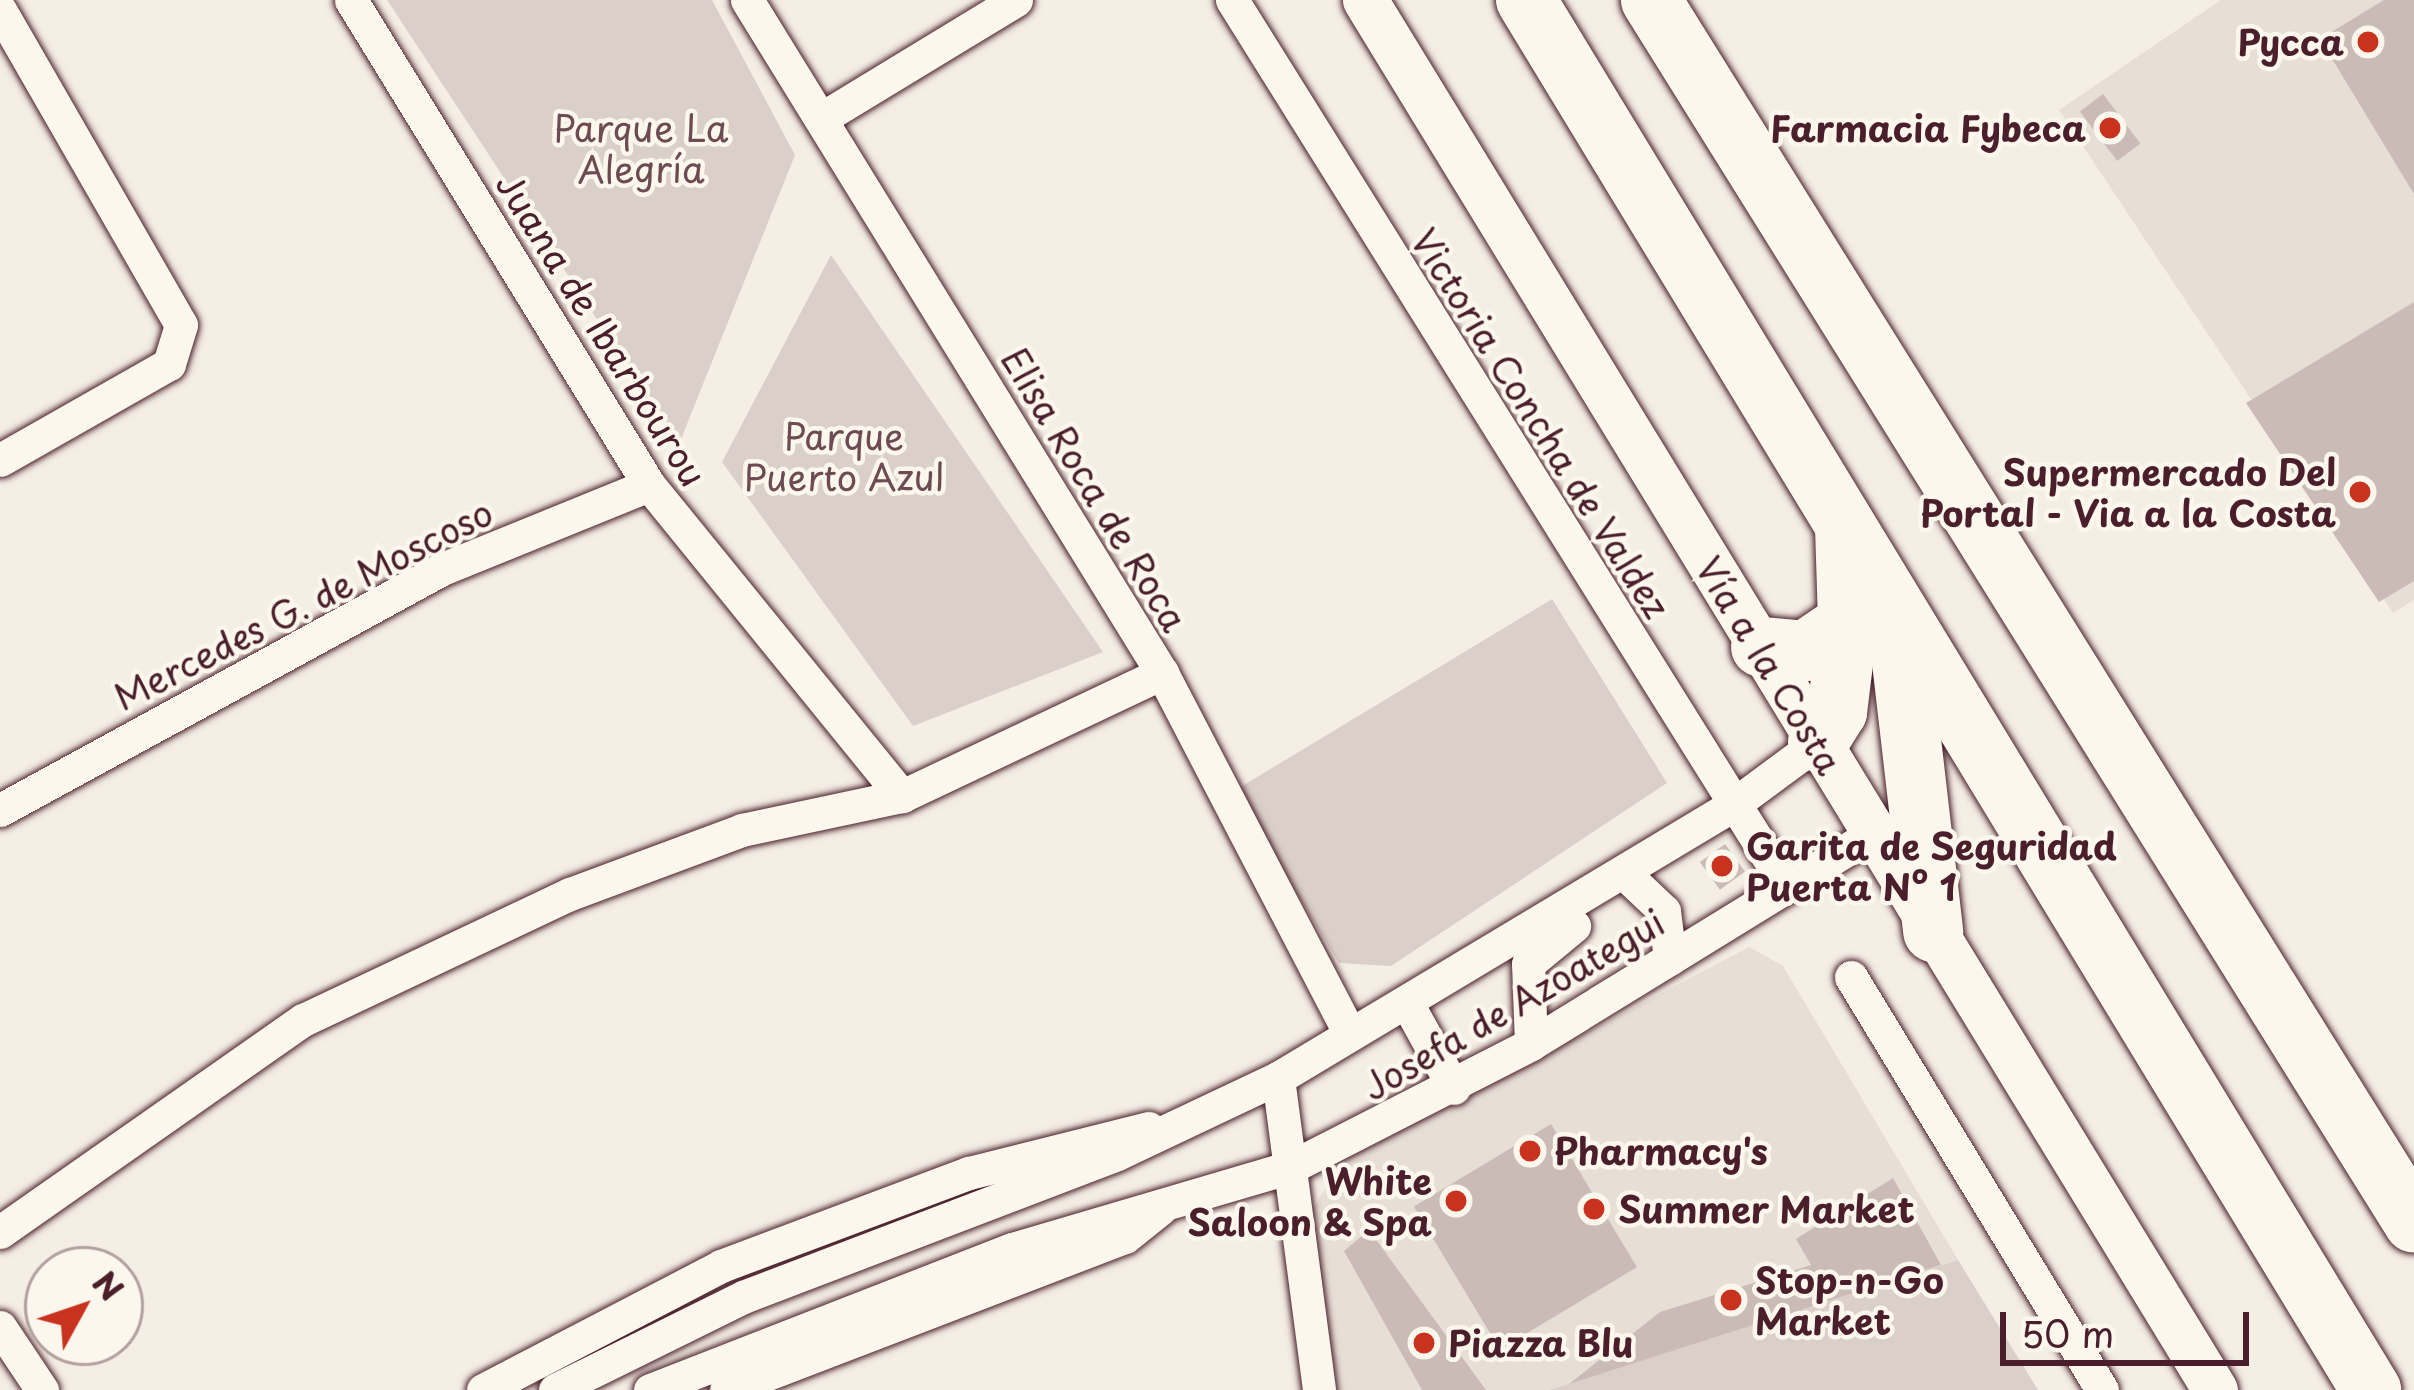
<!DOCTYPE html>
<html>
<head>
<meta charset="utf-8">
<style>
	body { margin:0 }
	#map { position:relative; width:2414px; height:1390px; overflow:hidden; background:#f4eee4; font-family:"Playpen Sans",sans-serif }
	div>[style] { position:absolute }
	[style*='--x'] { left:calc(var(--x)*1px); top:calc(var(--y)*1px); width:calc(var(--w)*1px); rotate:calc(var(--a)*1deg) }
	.built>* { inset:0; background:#e7dfd6 }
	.green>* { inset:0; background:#dbd0c9 }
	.building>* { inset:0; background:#cabbb6; transform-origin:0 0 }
	.roads { filter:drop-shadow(0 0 3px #4a1f2b) drop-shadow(0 0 3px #4a1f2b) }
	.street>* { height:33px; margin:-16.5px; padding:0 16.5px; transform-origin:16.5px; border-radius:16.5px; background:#fbf7ec }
	.secondary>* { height:45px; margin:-22.5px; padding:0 22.5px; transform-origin:22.5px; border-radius:22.5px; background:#fbf7ec }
	.highway>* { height:60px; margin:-30px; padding:0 30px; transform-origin:30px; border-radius:30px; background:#fbf7ec }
	.dots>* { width:33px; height:33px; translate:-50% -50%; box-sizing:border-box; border:6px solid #fbf7ec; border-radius:50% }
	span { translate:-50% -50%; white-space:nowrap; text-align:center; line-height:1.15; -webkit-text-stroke:9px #fbf7ec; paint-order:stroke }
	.poi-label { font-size:36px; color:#4a1f2b; font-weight:700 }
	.right { translate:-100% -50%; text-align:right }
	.left { translate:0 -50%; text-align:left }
	.park-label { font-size:36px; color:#6e4b52 }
	.street-label { font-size:36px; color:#4a1f2b }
	.north { position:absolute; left:24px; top:1246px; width:120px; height:120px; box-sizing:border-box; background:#fbf7ec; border:3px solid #b4a19f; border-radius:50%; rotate:50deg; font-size:33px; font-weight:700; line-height:48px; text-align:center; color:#4a1f2b }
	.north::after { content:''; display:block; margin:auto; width:42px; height:54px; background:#c8321e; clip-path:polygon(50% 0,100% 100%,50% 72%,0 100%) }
	.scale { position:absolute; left:2000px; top:1312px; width:249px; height:54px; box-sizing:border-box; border:6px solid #4a1f2b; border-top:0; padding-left:15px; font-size:36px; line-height:42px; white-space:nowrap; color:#4a1f2b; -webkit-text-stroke:9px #fbf7ec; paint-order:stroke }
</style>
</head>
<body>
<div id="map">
	<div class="built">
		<i style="clip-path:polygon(2221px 0,2414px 0,2414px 600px,2393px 613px,2059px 110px)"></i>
		<i style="clip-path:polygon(1749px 947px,1783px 966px,1958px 1260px,1549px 1390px,1337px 1390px,1305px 1222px,1341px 1162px)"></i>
	</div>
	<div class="green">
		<i style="clip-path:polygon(387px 0,712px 0,795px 155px,679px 444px)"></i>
		<i style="clip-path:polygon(831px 255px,1103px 652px,913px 726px,722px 462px)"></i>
		<i style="clip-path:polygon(1552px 599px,1667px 783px,1391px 966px,1339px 963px,1234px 791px)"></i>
		<i style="clip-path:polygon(1958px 1260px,2038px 1390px,1500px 1390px,1549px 1390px)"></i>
	</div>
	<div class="building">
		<i style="clip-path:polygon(2384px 0,2414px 0,2414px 194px,2320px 39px)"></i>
		<i style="left:2103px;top:94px;width:62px;height:29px;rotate:53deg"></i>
		<i style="clip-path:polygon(2414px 302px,2414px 581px,2379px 602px,2246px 403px)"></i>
		<i style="left:1725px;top:844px;width:34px;height:31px;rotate:54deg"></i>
		<i style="left:1551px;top:1124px;width:167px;height:160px;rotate:59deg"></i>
		<i style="clip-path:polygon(1893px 1178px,1941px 1265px,1569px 1384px,1660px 1312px,1811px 1265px,1796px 1239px)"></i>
		<i style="clip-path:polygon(1369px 1230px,1486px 1390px,1422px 1390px,1344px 1251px)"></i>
	</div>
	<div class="roads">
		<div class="street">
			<i style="--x:351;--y:0;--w:569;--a:58.43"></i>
			<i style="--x:649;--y:485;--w:401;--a:50.9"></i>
			<i style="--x:747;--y:0;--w:791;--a:58.34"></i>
			<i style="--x:1162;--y:673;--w:407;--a:62.5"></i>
			<i style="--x:1232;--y:0;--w:1045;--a:57.98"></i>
			<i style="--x:0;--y:10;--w:363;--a:60.1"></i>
			<i style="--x:181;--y:325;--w:41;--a:107.1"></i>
			<i style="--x:169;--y:364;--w:194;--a:150.4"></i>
			<i style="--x:822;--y:118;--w:227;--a:-31.3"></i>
			<i style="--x:0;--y:810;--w:503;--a:-28.6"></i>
			<i style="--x:442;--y:569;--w:223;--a:-22.1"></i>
			<i style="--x:1624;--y:873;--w:55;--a:43.5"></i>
			<i style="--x:1664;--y:911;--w:48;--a:82.9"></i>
			<i style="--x:1851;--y:977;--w:483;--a:58.7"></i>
			<i style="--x:1407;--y:1003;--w:97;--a:61.1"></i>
			<i style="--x:1531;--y:1044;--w:80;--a:-92.1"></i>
			<i style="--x:1528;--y:964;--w:60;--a:-39.6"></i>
			<i style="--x:1278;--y:1078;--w:315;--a:82.5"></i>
			<i style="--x:0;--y:1232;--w:370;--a:-35"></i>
			<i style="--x:303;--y:1020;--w:295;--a:-25.3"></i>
			<i style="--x:570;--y:894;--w:184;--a:-20.4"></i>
			<i style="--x:742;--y:830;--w:164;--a:-12"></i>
			<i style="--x:902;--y:796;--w:288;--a:-25.3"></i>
			<i style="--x:0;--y:1327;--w:76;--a:56.3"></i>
			<i style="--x:483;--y:1390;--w:268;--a:-27.5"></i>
			<i style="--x:721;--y:1266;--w:265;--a:-20.6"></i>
			<i style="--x:969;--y:1173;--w:185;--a:-14.1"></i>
			<i style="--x:555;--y:1390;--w:210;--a:-26.3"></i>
			<i style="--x:743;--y:1297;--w:400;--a:-20.9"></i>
			<i style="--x:1117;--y:1154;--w:178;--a:-25.3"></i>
			<i style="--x:1278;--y:1078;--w:531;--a:-30.96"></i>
			<i style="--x:1733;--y:805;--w:106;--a:-36.5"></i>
			<i style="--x:650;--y:1390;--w:388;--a:-21.3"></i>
			<i style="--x:1012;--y:1249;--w:291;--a:-16.4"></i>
			<i style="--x:1291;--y:1167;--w:270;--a:-27.1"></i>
			<i style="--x:1531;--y:1044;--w:401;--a:-31.6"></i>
			<i style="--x:726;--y:1390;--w:427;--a:-21"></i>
			<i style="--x:1125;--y:1237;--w:45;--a:-38.7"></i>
		</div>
		<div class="secondary">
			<i style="--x:1365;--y:0;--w:1629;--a:58.55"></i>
		</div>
		<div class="highway">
			<i style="--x:1526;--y:0;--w:1627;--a:58.7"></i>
			<i style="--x:1651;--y:0;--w:1441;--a:58.04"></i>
			<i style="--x:1899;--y:636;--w:298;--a:83.4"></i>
			<i style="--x:1761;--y:647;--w:44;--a:5.2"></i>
			<i style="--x:1805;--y:651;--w:52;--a:-34"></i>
			<i style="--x:1848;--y:622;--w:94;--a:-91.8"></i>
			<i style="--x:1818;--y:742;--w:36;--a:-58"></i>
			<i style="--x:1837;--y:712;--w:91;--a:-83"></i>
		</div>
	</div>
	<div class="dots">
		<i style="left:2368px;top:42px;background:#c8321e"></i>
		<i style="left:2110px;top:128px;background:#c8321e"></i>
		<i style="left:2360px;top:492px;background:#c8321e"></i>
		<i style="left:1722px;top:866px;background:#c8321e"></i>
		<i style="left:1530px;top:1151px;background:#c8321e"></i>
		<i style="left:1456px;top:1201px;background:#c8321e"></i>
		<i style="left:1594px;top:1209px;background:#c8321e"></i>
		<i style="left:1731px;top:1300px;background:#c8321e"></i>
		<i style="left:1424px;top:1343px;background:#c8321e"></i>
	</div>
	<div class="poi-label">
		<span class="right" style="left:2344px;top:42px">Pycca</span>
		<span class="right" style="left:2086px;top:128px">Farmacia Fybeca</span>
		<span class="right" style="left:2336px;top:492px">Supermercado Del<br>Portal - Via a la Costa</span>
		<span class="left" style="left:1746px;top:866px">Garita de Seguridad<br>Puerta Nº 1</span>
		<span class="left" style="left:1554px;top:1151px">Pharmacy's</span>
		<span class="right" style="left:1432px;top:1201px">White<br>Saloon &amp; Spa</span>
		<span class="left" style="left:1618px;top:1209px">Summer Market</span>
		<span class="left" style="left:1755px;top:1300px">Stop-n-Go<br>Market</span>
		<span class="left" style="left:1448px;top:1343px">Piazza Blu</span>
	</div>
	<div class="park-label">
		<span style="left:641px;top:148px">Parque La<br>Alegría</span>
		<span style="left:844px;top:456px">Parque<br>Puerto Azul</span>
	</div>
	<div class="street-label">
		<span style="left:602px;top:329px;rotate:58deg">Juana de Ibarbourou</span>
		<span style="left:1541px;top:423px;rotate:58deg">Victoria Concha de Valdez</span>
		<span style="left:1095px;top:489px;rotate:59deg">Elisa Roca de Roca</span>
		<span style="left:303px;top:604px;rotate:-27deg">Mercedes G. de Moscoso</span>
		<span style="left:1770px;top:665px;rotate:59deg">Vía a la Costa</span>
		<span style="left:1513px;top:1004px;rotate:-30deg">Josefa de Azoategui</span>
	</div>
	<div class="north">N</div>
	<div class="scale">50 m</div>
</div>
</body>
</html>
